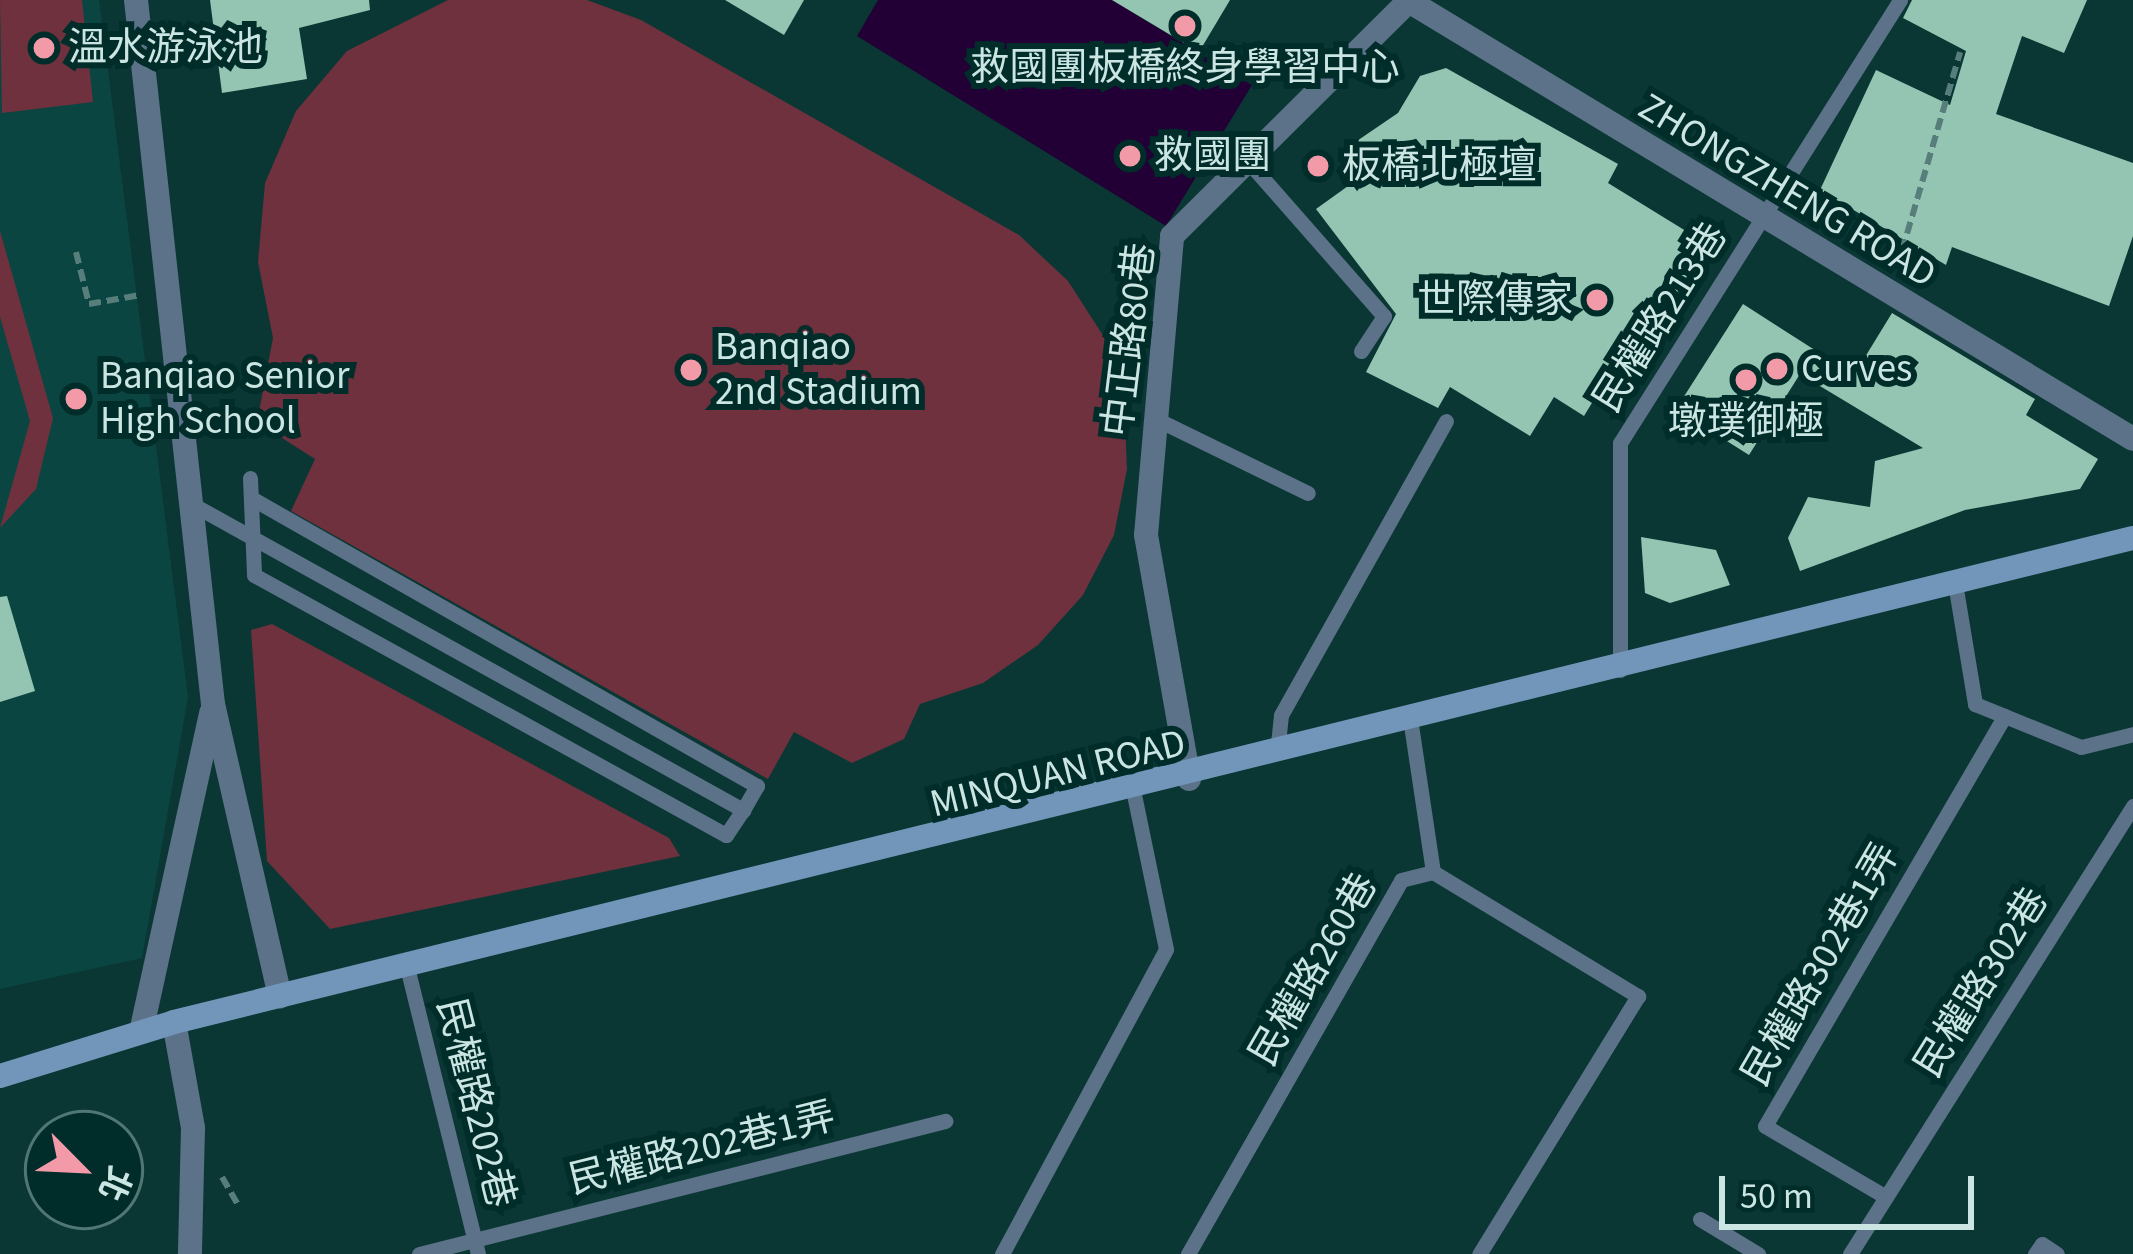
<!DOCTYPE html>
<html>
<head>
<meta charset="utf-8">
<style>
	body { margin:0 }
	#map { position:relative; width:2133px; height:1254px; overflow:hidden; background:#0a3734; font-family:"Source Sans 3","Noto Sans TC",sans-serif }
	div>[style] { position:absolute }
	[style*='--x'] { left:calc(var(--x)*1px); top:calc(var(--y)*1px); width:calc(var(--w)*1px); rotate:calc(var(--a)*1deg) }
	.built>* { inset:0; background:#0b4541 }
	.green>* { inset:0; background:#6e313d }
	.water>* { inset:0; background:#220035 }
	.building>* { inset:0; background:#94c5b2 }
	.path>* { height:6px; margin-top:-3px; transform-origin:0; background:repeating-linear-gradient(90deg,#587e7b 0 12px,transparent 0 18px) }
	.lane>* { height:15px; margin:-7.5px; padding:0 7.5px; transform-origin:7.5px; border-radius:7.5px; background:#5b7288 }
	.street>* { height:24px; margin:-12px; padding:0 12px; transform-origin:12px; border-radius:12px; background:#5b7288 }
	.secondary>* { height:24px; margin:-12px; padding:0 12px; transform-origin:12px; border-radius:12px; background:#7296ba }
	.dots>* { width:33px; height:33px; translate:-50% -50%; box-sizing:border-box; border:6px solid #002d2a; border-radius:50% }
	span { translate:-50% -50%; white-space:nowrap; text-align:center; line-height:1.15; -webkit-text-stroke:12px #002d2a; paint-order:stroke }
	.poi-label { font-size:39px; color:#cae5e2 }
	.left { translate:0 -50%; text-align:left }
	.right { translate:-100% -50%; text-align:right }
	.street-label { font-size:39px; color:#cae5e2 }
	.north { position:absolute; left:24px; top:1110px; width:120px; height:120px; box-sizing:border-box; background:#002d2a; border:3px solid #517774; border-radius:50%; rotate:114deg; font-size:33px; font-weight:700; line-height:48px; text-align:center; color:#cae5e2 }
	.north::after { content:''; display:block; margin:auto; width:42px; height:54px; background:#f39aa9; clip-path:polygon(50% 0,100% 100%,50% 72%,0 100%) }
	.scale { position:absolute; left:1719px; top:1176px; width:255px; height:54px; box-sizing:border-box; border:6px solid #cae5e2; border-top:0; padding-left:15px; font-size:36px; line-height:42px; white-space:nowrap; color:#cae5e2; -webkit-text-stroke:9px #002d2a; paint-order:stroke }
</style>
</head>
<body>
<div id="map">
	<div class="built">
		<i style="clip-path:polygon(0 0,99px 0,188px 697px,142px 958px,0 989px)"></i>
	</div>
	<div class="green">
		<i style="clip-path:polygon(0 0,82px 0,93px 102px,2px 113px)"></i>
		<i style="clip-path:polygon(448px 0,587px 0,641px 20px,1019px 235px,1068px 281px,1104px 337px,1124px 402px,1127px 469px,1114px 535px,1083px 595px,1038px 645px,983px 683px,920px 704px,904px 739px,852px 763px,794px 732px,768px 779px,291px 511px,315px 459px,257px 422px,273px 338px,258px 262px,265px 183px,296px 111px,347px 51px)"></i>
		<i style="clip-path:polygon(0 231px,53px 418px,36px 489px,0 528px,30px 421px,0 317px)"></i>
		<i style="clip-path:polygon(272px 624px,669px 838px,680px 856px,330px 929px,267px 861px,251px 630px)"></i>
	</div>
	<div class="water">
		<i style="clip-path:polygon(878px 0,1112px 0,1252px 85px,1166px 226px,857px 36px)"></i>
	</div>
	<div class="building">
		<i style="clip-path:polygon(210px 0,369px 0,370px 10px,299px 28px,307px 79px,222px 93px)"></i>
		<i style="clip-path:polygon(725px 0,804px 0,784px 35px)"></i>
		<i style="clip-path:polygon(1112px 0,1230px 0,1199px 52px)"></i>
		<i style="clip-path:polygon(1912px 0,2087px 0,2064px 53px,2022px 36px,1996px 114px,2133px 163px,2133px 236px,2109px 306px,1952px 247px,1946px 265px,1820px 190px,1876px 70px,1950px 105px,1966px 51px,1903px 18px)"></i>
		<i style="clip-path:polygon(1446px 68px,1618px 164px,1608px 183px,1694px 236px,1682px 255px,1695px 263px,1628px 373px,1615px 365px,1584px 416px,1554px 397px,1530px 436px,1450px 387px,1438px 408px,1366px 372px,1396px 314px,1316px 209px,1369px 171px,1351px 145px,1398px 113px,1420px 76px)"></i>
		<i style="clip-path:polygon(1743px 304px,1854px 375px,1892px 313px,2035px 399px,2026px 415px,2098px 459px,2080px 489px,1965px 510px,1800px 571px,1788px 538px,1808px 497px,1870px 507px,1875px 461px,1923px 448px,1800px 374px,1749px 455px,1676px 409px)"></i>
		<i style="clip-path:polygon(1641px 537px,1716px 550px,1730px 585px,1670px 603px,1645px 593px)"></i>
		<i style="clip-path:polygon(7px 596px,35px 691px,0 702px,0 597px)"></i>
	</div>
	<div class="path">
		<i style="--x:76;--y:252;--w:54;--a:76"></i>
		<i style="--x:89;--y:304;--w:52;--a:-10"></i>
		<i style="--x:1897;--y:268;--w:225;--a:-73.7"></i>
		<i style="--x:222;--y:1177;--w:32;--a:60"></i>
	</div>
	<div class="lane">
		<i style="--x:1252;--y:166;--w:200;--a:48.7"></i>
		<i style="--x:1384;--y:316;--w:42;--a:123.3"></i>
		<i style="--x:1154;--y:418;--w:171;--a:26"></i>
		<i style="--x:250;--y:478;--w:97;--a:87.6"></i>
		<i style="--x:254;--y:575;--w:539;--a:28.85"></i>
		<i style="--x:726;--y:835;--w:30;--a:-56"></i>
		<i style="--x:743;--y:810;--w:28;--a:-60"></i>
		<i style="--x:757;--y:786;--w:582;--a:-150.35"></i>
		<i style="--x:190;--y:503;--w:633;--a:29.04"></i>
		<i style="--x:1955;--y:583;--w:123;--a:80.6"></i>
		<i style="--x:1975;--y:704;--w:114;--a:22.1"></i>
		<i style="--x:2081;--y:747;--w:54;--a:-14"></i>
		<i style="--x:1620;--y:670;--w:227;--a:-90"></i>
		<i style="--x:1620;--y:443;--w:524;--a:-57.7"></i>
		<i style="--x:1277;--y:753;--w:38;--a:-84"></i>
		<i style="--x:1281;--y:715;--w:337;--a:-60.7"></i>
		<i style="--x:1433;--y:872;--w:240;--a:31.2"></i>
		<i style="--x:1638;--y:996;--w:303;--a:121.6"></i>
		<i style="--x:407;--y:967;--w:296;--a:76.1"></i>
		<i style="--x:1886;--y:1197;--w:140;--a:-149.6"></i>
		<i style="--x:1765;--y:1126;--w:475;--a:-59.7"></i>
		<i style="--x:1700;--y:1219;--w:68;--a:31.1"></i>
		<i style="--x:419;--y:1254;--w:543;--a:-14.19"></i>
		<i style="--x:1002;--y:1254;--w:346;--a:-61.7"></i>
		<i style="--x:1166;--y:949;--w:158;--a:-101.7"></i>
		<i style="--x:1188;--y:1254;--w:430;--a:-60.3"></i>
		<i style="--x:1401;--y:880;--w:33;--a:-14"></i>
		<i style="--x:1433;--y:872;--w:155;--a:-98.5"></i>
		<i style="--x:1850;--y:1254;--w:530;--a:-57.72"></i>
		<i style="--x:2035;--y:1254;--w:12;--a:-55"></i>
		<i style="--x:2042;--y:1244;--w:18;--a:34"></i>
	</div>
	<div class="street">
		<i style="--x:136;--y:0;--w:708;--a:83.76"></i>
		<i style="--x:213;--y:704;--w:300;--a:77.1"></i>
		<i style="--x:1407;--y:0;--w:848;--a:31.16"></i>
		<i style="--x:1189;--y:779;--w:248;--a:-100"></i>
		<i style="--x:1146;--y:535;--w:300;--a:-85"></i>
		<i style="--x:1172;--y:236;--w:335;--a:-44.8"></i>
		<i style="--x:174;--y:1022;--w:108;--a:79.8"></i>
		<i style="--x:193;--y:1128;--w:126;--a:91.4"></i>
		<i style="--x:141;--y:1032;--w:327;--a:-77.6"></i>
	</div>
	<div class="secondary">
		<i style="--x:0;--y:1076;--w:182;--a:-17.2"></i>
		<i style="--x:174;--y:1022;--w:2018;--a:-13.88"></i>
	</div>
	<div class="dots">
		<i style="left:1185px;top:26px;background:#f39aa9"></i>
		<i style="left:44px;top:48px;background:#f39aa9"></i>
		<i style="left:1130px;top:156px;background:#f39aa9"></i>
		<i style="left:1318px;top:166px;background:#f39aa9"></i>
		<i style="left:1597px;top:300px;background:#f39aa9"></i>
		<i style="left:1777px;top:369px;background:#f39aa9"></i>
		<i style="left:691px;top:370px;background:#f39aa9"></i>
		<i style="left:1746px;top:380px;background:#f39aa9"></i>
		<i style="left:76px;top:399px;background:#f39aa9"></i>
	</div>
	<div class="poi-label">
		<span class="left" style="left:68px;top:48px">溫水游泳池</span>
		<span style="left:1185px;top:68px">救國團板橋終身學習中心</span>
		<span class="left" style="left:1154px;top:156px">救國團</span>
		<span class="left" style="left:1342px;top:166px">板橋北極壇</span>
		<span class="right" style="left:1573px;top:300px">世際傳家</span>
		<span class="left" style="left:715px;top:370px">Banqiao<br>2nd Stadium</span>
		<span class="left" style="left:1801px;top:369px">Curves</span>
		<span class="left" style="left:100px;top:399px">Banqiao Senior<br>High School</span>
		<span style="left:1746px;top:422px">墩璞御極</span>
	</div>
	<div class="street-label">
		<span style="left:1787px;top:191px;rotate:31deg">ZHONGZHENG ROAD</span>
		<span style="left:1661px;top:318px;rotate:-58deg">民權路213巷</span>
		<span style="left:1130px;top:340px;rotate:-83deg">中正路80巷</span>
		<span style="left:1058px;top:774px;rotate:-14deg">MINQUAN ROAD</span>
		<span style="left:1821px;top:965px;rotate:-60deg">民權路302巷1弄</span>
		<span style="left:1314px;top:970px;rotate:-60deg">民權路260巷</span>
		<span style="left:1982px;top:983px;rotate:-58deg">民權路302巷</span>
		<span style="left:475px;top:1103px;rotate:76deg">民權路202巷</span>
		<span style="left:702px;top:1149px;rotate:-14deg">民權路202巷1弄</span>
	</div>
	<div class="north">北</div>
	<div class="scale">50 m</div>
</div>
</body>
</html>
